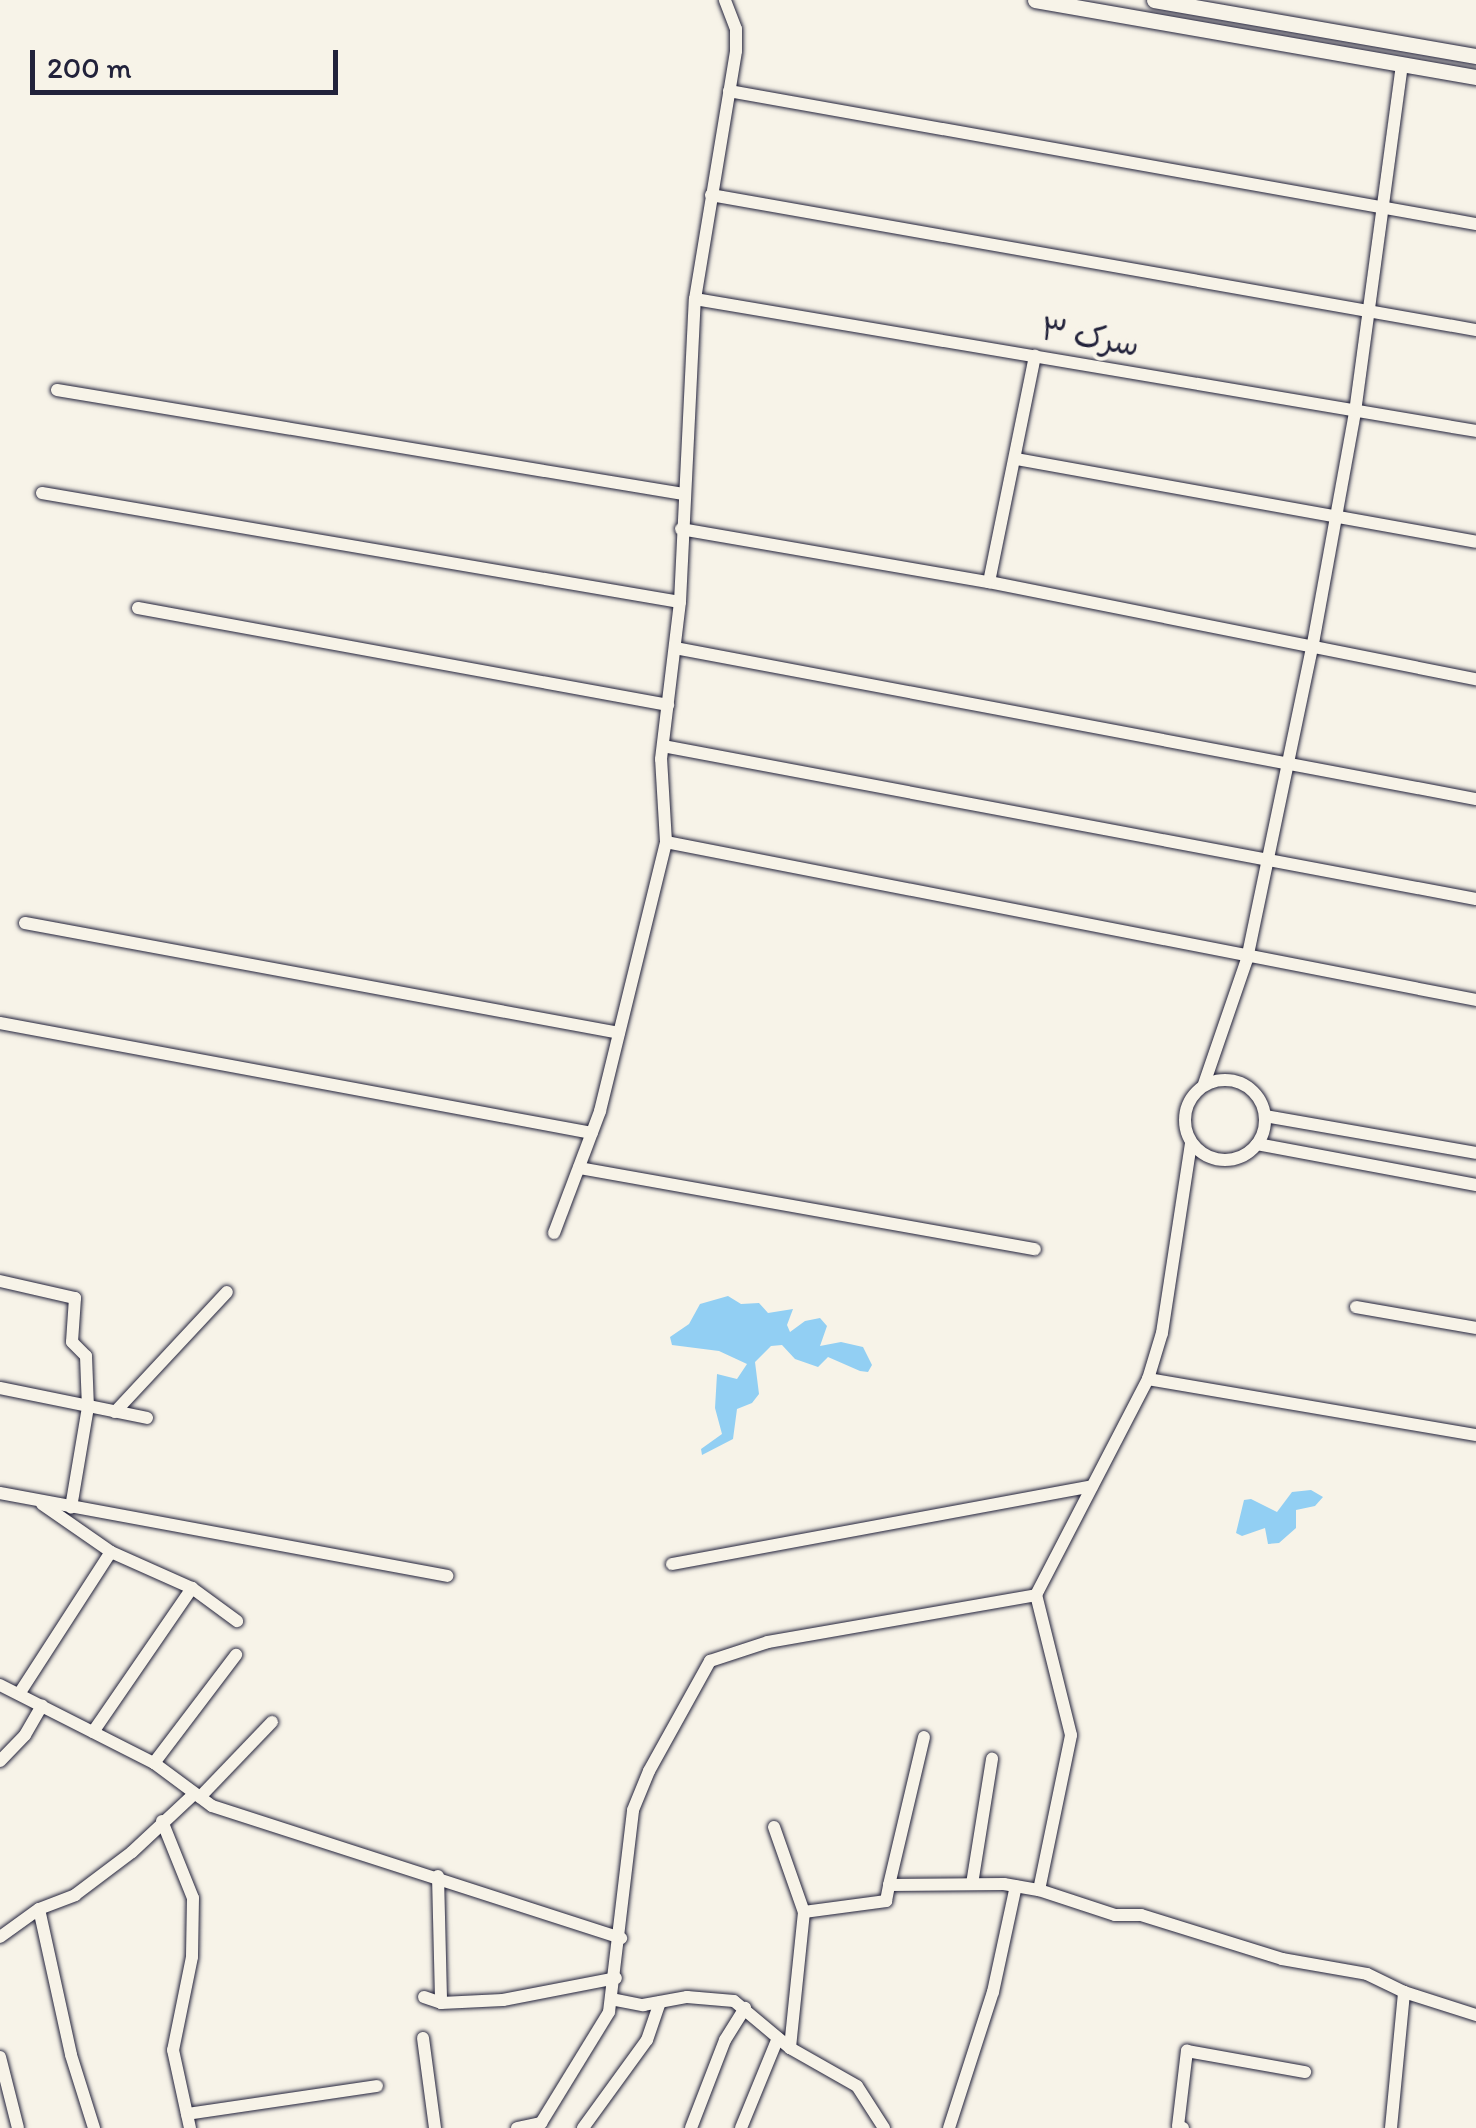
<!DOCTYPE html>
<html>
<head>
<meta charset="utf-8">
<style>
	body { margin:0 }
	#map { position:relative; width:1476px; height:2128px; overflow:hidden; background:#f7f3e8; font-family:Itim,"Playpen Sans Arabic",sans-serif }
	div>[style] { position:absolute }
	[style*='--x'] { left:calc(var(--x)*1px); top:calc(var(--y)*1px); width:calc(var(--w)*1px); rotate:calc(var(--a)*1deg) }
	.water>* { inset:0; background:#92cff3 }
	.roads { filter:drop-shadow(0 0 2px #22223b) drop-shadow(0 0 2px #22223b) }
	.minor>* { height:12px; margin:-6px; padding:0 6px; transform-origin:6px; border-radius:6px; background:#f7f3e8 }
	.minor>.ring { margin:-6px; padding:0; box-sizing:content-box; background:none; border:12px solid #f7f3e8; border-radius:50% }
	.major>* { height:15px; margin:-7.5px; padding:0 7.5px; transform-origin:7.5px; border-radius:7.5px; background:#f7f3e8 }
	span { translate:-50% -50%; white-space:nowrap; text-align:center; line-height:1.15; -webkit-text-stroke:8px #f7f3e8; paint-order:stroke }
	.street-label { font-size:32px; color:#22223b }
	.scale { position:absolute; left:30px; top:50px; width:308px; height:45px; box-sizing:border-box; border:5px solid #22223b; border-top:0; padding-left:12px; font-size:30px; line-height:35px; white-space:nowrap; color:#22223b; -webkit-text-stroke:8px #f7f3e8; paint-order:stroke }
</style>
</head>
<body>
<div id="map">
	<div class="water">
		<i style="clip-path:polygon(728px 1296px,741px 1304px,759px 1303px,768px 1313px,793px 1309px,787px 1325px,790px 1332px,805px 1321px,820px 1318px,827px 1326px,820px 1346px,841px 1342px,863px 1347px,872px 1365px,868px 1372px,860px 1371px,828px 1357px,818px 1367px,795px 1359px,782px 1345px,771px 1346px,755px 1362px,759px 1394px,752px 1403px,737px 1409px,733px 1439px,702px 1455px,701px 1449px,722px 1434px,715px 1408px,717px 1374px,737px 1379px,747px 1364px,719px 1351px,672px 1345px,670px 1337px,689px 1324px,700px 1304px)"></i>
		<i style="clip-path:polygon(1311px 1490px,1323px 1497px,1315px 1506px,1296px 1510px,1296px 1528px,1279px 1543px,1268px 1544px,1265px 1528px,1242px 1536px,1236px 1533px,1244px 1500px,1251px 1499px,1277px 1512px,1292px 1492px)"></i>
	</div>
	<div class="roads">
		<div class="minor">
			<i style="--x:729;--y:91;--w:759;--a:10.1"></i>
			<i style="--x:711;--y:195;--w:777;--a:10.01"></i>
			<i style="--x:695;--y:299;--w:792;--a:9.59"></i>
			<i style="--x:57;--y:390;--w:635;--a:9.43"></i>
			<i style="--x:1016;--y:459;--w:467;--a:10.2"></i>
			<i style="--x:42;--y:493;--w:647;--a:9.7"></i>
			<i style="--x:681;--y:529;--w:313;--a:9.8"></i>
			<i style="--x:989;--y:582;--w:497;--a:11.3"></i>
			<i style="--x:989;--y:582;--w:231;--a:-78.5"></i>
			<i style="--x:138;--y:608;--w:539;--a:10.37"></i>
			<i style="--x:675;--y:648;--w:815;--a:10.68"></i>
			<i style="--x:663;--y:746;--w:827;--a:10.66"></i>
			<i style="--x:666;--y:842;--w:825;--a:11.04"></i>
			<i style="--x:25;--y:923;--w:604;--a:10.49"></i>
			<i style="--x:0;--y:1023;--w:602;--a:10.53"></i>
			<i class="ring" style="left:1185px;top:1080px;width:68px;height:68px"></i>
			<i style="--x:1204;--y:1084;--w:132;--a:-71"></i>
			<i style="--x:1247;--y:959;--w:317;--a:-78.2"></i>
			<i style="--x:1312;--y:649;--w:241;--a:-79.7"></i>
			<i style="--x:1355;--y:412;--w:351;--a:-82.3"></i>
			<i style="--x:1265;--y:1116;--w:214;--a:9.9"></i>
			<i style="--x:1257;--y:1144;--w:223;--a:10.6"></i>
			<i style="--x:579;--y:1168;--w:463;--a:10.1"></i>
			<i style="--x:554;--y:1233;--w:130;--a:-69.3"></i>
			<i style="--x:600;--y:1111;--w:277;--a:-76.2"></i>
			<i style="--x:666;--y:842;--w:83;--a:-93.4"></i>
			<i style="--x:661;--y:759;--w:158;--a:-83.1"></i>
			<i style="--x:680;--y:602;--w:303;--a:-87.2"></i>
			<i style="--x:695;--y:299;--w:251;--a:-80.6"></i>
			<i style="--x:736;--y:51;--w:22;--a:-90"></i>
			<i style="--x:736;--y:29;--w:31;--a:-111"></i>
			<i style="--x:0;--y:1281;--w:77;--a:12.8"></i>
			<i style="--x:75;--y:1298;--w:44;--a:93.9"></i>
			<i style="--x:72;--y:1342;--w:20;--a:45"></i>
			<i style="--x:86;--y:1356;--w:51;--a:87.8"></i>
			<i style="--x:88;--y:1407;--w:102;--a:99.6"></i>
			<i style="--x:1356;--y:1307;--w:122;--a:9.9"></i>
			<i style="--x:1148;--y:1379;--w:333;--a:9.7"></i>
			<i style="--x:0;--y:1388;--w:150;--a:11.5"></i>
			<i style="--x:115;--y:1412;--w:164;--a:-47"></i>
			<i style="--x:0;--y:1493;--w:455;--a:10.5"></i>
			<i style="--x:42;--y:1504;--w:84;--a:34.8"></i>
			<i style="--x:111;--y:1552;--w:89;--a:24"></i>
			<i style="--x:672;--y:1564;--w:427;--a:-10.5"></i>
			<i style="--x:0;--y:1685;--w:173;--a:26.9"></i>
			<i style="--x:154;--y:1763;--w:72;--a:36.6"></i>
			<i style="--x:212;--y:1806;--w:430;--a:17.9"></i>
			<i style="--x:19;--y:1694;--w:169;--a:-57.1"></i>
			<i style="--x:93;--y:1732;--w:175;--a:-55.5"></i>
			<i style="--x:192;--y:1588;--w:56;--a:36.3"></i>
			<i style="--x:0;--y:1761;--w:36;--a:-46"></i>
			<i style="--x:25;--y:1735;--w:34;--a:-60"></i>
			<i style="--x:154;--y:1763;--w:136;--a:-52.8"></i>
			<i style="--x:200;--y:1797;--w:104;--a:-46.2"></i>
			<i style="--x:162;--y:1821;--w:83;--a:68.1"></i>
			<i style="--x:193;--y:1898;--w:59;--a:91"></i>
			<i style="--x:192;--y:1957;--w:95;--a:101.5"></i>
			<i style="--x:173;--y:2050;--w:80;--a:77.7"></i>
			<i style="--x:774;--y:1827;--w:90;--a:70.6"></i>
			<i style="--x:804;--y:1912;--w:137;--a:95.9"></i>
			<i style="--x:438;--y:1876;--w:127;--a:88.6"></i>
			<i style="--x:972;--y:1884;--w:127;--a:-80.9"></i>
			<i style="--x:889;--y:1885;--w:152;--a:-76.7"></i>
			<i style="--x:1039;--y:1890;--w:80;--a:18.2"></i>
			<i style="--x:1115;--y:1915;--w:26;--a:0"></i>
			<i style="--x:1141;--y:1915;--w:148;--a:17.3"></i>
			<i style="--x:1282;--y:1959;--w:86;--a:10"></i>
			<i style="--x:1367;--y:1974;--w:41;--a:25.9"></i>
			<i style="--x:1404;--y:1992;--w:76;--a:17.7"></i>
			<i style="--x:39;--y:1909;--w:149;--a:77.6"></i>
			<i style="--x:71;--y:2055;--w:77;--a:72.5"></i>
			<i style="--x:804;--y:1912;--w:83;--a:-7.6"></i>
			<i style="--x:886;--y:1901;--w:16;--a:-79"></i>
			<i style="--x:889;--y:1885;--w:115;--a:-0.5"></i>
			<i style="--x:1004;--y:1884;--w:36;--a:10"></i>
			<i style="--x:1039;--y:1890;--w:158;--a:-78.3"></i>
			<i style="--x:1071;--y:1735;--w:144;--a:-104"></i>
			<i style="--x:1036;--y:1595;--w:243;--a:-62.6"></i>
			<i style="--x:1148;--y:1379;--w:48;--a:-73.1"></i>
			<i style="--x:1162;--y:1333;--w:192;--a:-81.3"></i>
			<i style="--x:0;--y:1937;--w:48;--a:-35.7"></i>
			<i style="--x:39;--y:1909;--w:39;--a:-21"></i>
			<i style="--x:75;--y:1895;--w:71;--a:-37"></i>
			<i style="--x:132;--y:1852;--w:83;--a:-43.1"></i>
			<i style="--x:424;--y:1997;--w:18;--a:19"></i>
			<i style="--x:441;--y:2003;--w:62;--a:-2.8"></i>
			<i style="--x:503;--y:2000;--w:115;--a:-11"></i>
			<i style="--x:611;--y:1999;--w:33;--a:11"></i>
			<i style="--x:643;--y:2005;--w:45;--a:-10.3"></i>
			<i style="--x:687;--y:1997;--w:47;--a:4.9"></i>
			<i style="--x:734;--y:2001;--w:73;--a:40"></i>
			<i style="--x:790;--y:2048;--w:77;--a:29.6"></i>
			<i style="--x:857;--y:2086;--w:50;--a:57.3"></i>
			<i style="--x:423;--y:2038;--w:91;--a:82.4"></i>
			<i style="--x:0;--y:2057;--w:73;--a:75.8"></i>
			<i style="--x:187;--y:2114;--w:192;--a:-8.4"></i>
			<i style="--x:517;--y:2128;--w:25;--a:-12"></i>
			<i style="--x:541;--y:2123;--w:130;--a:-58.5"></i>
			<i style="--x:609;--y:2012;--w:203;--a:-83.2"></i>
			<i style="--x:633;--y:1810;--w:42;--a:-67.7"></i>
			<i style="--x:649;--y:1771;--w:126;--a:-61"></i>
			<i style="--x:710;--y:1661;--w:61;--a:-18.1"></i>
			<i style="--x:768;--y:1642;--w:272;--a:-9.9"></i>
			<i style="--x:583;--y:2128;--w:109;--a:-54"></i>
			<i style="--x:647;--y:2040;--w:40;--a:-71.1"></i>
			<i style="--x:691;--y:2128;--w:94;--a:-68.9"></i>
			<i style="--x:725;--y:2040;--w:38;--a:-58"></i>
			<i style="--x:741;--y:2128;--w:97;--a:-67.7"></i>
			<i style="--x:949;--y:2128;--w:143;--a:-72.1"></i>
			<i style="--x:993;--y:1992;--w:108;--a:-77.8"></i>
			<i style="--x:1183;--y:2128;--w:5;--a:-158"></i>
			<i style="--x:1178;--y:2126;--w:76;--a:-83.2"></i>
			<i style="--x:1187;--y:2051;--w:120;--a:10.1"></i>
			<i style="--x:1391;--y:2128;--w:137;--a:-84.5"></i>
		</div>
		<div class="major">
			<i style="--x:1035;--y:0;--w:448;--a:9.9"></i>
			<i style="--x:1154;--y:0;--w:327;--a:9.9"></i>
		</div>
	</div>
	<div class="street-label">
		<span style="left:1090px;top:337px;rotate:10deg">سرک ۳</span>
	</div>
	<div class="scale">200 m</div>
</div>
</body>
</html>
